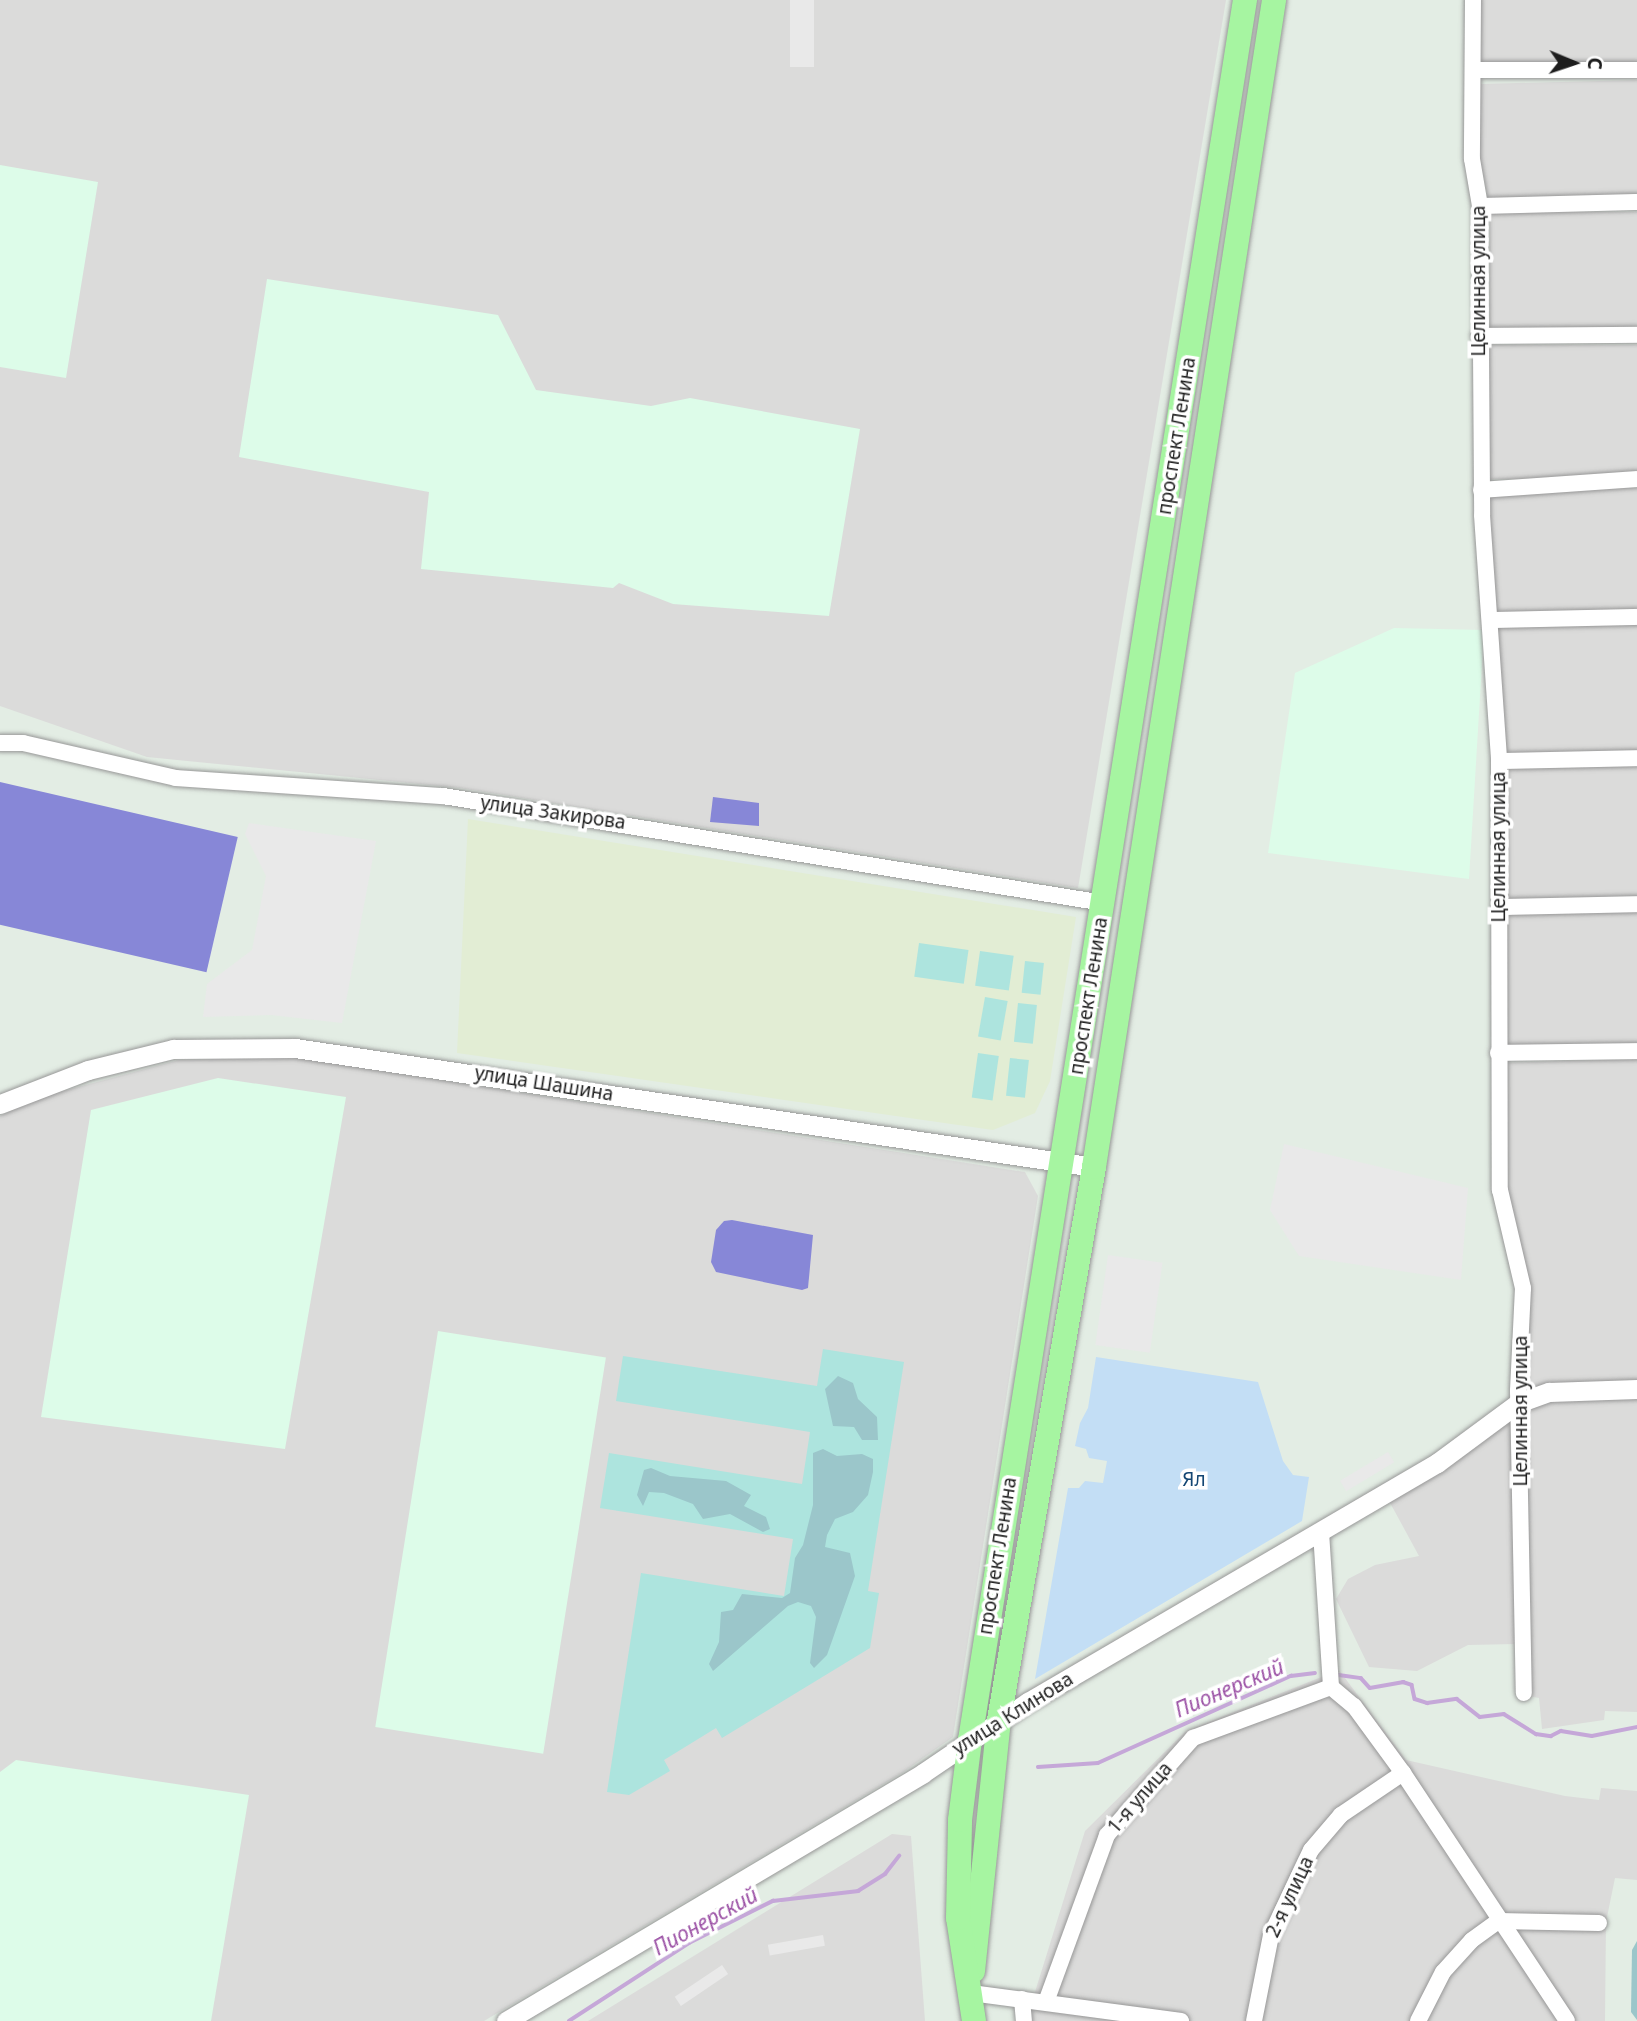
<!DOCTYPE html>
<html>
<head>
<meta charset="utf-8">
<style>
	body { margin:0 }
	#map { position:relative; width:1637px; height:2021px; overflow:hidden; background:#e3ede4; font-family:"Noto Sans",sans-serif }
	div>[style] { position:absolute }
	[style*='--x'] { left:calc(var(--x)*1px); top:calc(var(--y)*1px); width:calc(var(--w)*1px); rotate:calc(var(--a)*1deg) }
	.residential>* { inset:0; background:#dbdbda; transform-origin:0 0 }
	.commercial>* { inset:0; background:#e2edd4 }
	.education>* { inset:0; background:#ddfce9; transform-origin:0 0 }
	.grass>* { inset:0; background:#ade4de; transform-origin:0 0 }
	.forest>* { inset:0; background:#9bc6ca }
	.park>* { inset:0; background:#c3def5 }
	.pitch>* { inset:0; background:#8787d7; transform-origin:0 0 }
	.parking>* { inset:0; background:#e9e9e9; transform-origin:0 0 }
	.stream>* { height:3.5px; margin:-1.75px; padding:0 1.75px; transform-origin:1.75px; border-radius:1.75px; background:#c5a7d8 }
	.roads { filter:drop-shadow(0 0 2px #979797) drop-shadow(0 0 2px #979797) }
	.minor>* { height:16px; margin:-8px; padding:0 8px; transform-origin:8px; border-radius:8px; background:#fff }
	.tertiary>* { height:19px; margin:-9.5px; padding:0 9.5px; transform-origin:9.5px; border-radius:9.5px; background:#fff }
	.primary>* { height:24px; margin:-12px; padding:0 12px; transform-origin:12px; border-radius:12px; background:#a6f5a1 }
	span { translate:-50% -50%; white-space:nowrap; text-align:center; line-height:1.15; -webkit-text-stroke:7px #fff; paint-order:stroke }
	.street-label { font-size:19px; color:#1d1d1d }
	.park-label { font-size:19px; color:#134673 }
	.water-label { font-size:21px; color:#9b51a5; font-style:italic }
	.north { position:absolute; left:1539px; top:28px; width:70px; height:70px; -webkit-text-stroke:5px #fff; paint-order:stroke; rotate:92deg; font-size:19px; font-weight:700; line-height:28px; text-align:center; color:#1d1d1d }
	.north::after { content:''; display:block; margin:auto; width:24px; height:32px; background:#1d1d1d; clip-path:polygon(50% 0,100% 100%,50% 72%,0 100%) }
</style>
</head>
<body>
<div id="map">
	<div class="residential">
		<i style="clip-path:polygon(0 0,1226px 0,1078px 888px,460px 788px,147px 757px,0 706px)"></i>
		<i style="left:1481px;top:0;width:156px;height:73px"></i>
		<i style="clip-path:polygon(1637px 80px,1637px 205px,1490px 208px,1479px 155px,1480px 84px)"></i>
		<i style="left:1637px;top:212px;width:125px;height:147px;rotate:90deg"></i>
		<i style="left:1637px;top:345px;width:134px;height:151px;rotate:90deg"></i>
		<i style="left:1637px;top:488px;width:127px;height:148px;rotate:90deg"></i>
		<i style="left:1637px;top:624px;width:134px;height:141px;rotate:90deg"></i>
		<i style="left:1637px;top:765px;width:134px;height:142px;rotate:90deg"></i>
		<i style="left:1637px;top:908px;width:142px;height:143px;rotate:90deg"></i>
		<i style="clip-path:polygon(293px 1057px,1025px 1172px,1038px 1196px,953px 1737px,902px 1773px,484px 2021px,0 2021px,0 1116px,37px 1098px,179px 1060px)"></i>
		<i style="clip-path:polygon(1637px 1059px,1637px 1384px,1523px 1392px,1518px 1274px,1499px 1193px,1496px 1063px)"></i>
		<i style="clip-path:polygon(1637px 1395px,1637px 1712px,1605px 1711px,1604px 1720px,1542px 1729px,1539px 1698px,1518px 1694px,1516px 1644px,1468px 1645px,1417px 1671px,1369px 1667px,1336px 1599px,1348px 1579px,1375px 1565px,1419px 1556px,1388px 1499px,1538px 1401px)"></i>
		<i style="clip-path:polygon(1339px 1670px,1406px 1760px,1565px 1796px,1599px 1800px,1601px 1788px,1637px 1791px,1637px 1880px,1615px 1878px,1606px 1922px,1605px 2021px,1026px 2021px,1085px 1831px,1186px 1731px)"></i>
		<i style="clip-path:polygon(892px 1834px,911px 1836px,925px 2021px,588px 2021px)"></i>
	</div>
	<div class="commercial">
		<i style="clip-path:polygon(468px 819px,1076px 917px,1050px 1081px,1035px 1113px,993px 1130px,457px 1053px)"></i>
	</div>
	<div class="education">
		<i style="clip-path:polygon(0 165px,98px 182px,66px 378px,0 367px)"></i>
		<i style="clip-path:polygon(267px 279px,498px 315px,536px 390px,651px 406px,690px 398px,860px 429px,829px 616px,673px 604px,619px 583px,613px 588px,421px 569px,429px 492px,239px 457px)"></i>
		<i style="clip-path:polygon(1394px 628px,1484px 630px,1469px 879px,1268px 853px,1295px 673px)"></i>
		<i style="clip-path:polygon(218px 1078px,346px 1097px,285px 1449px,41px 1417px,91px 1110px)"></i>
		<i style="left:438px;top:1331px;width:170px;height:401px;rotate:9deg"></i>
		<i style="clip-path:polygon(16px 1760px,249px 1795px,211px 2021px,0 2021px,0 1772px)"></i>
	</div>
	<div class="grass">
		<i style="left:919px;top:943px;width:50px;height:34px;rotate:8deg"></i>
		<i style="left:980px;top:951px;width:34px;height:35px;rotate:8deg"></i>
		<i style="left:1025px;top:961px;width:19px;height:32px;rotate:6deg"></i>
		<i style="left:985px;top:997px;width:23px;height:40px;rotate:10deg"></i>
		<i style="left:1018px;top:1003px;width:19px;height:39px;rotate:6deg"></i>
		<i style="left:978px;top:1053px;width:21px;height:45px;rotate:8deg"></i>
		<i style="left:1010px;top:1058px;width:19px;height:38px;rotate:6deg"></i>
		<i style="clip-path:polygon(823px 1349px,904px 1362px,868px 1591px,879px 1593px,870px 1648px,722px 1738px,716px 1728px,664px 1760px,670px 1771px,629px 1795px,607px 1792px,641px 1573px,784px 1596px,793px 1539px,600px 1508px,609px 1453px,802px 1484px,810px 1432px,616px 1401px,623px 1356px,817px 1386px)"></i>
	</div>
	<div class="forest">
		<i style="clip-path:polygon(838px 1376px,853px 1383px,858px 1399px,877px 1417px,878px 1440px,862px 1440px,854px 1427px,833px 1426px,825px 1389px)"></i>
		<i style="clip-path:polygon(823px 1449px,837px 1456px,862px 1454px,873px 1459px,873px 1472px,868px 1495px,853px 1512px,835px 1519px,827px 1535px,825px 1547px,850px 1553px,855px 1576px,827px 1655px,814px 1668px,810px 1663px,816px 1617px,811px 1606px,798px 1602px,788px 1606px,713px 1671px,709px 1664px,719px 1642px,721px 1612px,733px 1610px,742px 1594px,782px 1598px,790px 1593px,795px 1558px,803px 1545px,813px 1505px,813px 1453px)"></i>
		<i style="clip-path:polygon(651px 1468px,670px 1476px,726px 1481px,751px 1495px,744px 1506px,766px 1517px,770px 1529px,763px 1532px,730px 1514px,703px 1519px,693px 1504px,664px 1493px,649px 1492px,643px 1506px,637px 1495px,644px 1470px)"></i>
		<i style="clip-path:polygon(1637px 1941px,1637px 2020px,1631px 2012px,1632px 1950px)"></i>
	</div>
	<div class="park">
		<i style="clip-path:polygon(1096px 1357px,1258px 1382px,1283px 1461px,1293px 1475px,1309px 1477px,1302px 1521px,1035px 1679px,1068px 1488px,1079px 1488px,1085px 1481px,1103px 1483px,1107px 1461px,1089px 1458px,1086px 1449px,1075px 1446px,1080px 1423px,1088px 1408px)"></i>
	</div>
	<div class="pitch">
		<i style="left:0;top:782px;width:244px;height:139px;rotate:13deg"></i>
		<i style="clip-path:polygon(713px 797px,759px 803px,759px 826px,710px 822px)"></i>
		<i style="clip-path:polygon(732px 1220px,813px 1235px,808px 1288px,802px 1290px,716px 1272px,711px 1262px,716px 1230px,724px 1221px)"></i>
	</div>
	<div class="parking">
		<i style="left:790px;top:0;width:24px;height:67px"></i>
		<i style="clip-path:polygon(249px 823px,376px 841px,342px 1023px,271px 1015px,203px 1017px,207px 984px,252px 950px,266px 876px,245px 834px)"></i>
		<i style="clip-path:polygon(1284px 1144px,1468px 1188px,1461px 1280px,1299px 1256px,1270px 1210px)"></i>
		<i style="left:1108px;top:1255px;width:55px;height:91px;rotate:8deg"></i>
		<i style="left:1388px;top:1452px;width:12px;height:56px;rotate:59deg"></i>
		<i style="left:823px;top:1935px;width:11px;height:56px;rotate:80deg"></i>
		<i style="left:722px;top:1965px;width:11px;height:57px;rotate:56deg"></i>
	</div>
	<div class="stream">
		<i style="--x:1339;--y:1675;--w:22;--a:8"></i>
		<i style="--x:1361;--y:1678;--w:13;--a:48"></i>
		<i style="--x:1370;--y:1688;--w:34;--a:-10"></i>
		<i style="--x:1403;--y:1682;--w:9;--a:18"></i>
		<i style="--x:1412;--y:1685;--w:14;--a:78"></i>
		<i style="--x:1415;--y:1699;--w:13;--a:18"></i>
		<i style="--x:1427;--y:1703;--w:30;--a:-8"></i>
		<i style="--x:1457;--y:1699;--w:29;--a:38"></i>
		<i style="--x:1480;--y:1717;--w:24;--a:-7"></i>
		<i style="--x:1504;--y:1714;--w:38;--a:32"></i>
		<i style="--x:1536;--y:1734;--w:15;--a:8"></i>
		<i style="--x:1551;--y:1736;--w:11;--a:-27"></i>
		<i style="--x:1561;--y:1731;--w:31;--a:9"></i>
		<i style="--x:1592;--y:1736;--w:46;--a:-11.3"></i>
		<i style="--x:1038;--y:1767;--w:60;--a:-3.8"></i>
		<i style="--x:1098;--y:1763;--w:212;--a:-24.3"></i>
		<i style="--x:1291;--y:1676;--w:24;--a:-7"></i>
		<i style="--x:569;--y:2021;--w:143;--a:-33"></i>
		<i style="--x:689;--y:1943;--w:94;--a:-26.6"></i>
		<i style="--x:773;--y:1901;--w:86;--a:-6.7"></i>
		<i style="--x:858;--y:1891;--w:32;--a:-32"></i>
		<i style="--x:885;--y:1874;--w:23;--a:-52"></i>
	</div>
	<div class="roads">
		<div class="minor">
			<i style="--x:1473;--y:0;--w:159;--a:90.4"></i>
			<i style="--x:1472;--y:159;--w:48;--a:80.3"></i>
			<i style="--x:1480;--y:206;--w:309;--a:89.6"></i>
			<i style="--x:1482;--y:515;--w:247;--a:86"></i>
			<i style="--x:1499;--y:761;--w:429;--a:89.9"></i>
			<i style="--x:1500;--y:1190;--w:101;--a:76.8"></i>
			<i style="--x:1523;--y:1288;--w:103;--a:92.8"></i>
			<i style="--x:1518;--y:1391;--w:302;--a:88.9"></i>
			<i style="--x:1474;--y:70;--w:163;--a:0"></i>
			<i style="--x:1480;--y:206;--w:157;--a:-1.5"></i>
			<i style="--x:1479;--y:336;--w:158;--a:-0.4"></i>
			<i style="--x:1481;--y:490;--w:156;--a:-4"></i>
			<i style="--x:1490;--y:620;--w:147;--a:-1.2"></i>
			<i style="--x:0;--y:743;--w:23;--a:0"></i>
			<i style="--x:23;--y:743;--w:157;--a:12.9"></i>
			<i style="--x:176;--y:778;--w:268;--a:3.9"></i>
			<i style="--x:443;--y:796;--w:670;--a:9.2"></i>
			<i style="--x:1499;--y:761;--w:138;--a:-1.2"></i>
			<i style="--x:1499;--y:907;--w:138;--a:-1.2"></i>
			<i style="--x:1498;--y:1053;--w:139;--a:-0.8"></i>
			<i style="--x:1321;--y:1532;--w:155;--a:86.3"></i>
			<i style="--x:1331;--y:1687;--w:30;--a:40"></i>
			<i style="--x:1354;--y:1706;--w:83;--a:53.8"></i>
			<i style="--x:1403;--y:1773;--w:297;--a:56.5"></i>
			<i style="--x:971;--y:1993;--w:212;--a:7.6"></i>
			<i style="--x:1022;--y:1999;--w:22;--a:85"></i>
			<i style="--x:1046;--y:2002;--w:178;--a:-69.9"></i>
			<i style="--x:1107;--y:1835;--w:130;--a:-48.4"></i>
			<i style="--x:1193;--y:1738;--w:147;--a:-20.3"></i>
			<i style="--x:1254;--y:2021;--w:88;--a:-78.8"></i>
			<i style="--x:1271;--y:1935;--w:94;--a:-64.8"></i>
			<i style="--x:1311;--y:1850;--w:46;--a:-49.4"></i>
			<i style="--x:1341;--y:1815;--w:75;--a:-34.1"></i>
			<i style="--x:1418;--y:2021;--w:55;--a:-63"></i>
			<i style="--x:1443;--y:1972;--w:43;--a:-47.8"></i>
			<i style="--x:1472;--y:1940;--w:32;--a:-36"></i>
			<i style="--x:1498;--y:1921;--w:101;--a:1.1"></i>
		</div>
		<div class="tertiary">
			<i style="--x:0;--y:1104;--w:94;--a:-21.1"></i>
			<i style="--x:88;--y:1070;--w:88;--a:-13.9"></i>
			<i style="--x:173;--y:1049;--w:122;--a:-0.5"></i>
			<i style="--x:295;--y:1048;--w:808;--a:8.47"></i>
			<i style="--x:506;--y:2021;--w:485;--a:-30.7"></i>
			<i style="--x:923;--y:1773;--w:127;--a:-34.1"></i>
			<i style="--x:1028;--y:1702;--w:474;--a:-30.3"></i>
			<i style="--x:1437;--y:1463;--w:101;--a:-36.5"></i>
			<i style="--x:1518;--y:1403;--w:33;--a:-20"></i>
			<i style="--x:1549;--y:1392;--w:88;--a:-2"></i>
		</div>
		<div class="primary">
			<i style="--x:973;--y:1971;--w:252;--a:-84.1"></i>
			<i style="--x:999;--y:1720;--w:561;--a:-80.25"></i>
			<i style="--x:1094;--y:1167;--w:1181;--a:-81.23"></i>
			<i style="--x:974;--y:2021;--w:104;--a:-98.8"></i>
			<i style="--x:958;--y:1918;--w:98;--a:-88.8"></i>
			<i style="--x:960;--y:1820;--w:81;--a:-82.9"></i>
			<i style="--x:970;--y:1740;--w:1762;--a:-81.02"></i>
		</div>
	</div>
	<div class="street-label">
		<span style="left:1479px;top:281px;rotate:-90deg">Целинная улица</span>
		<span style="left:1177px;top:436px;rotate:-81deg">проспект Ленина</span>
		<span style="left:553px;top:813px;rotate:8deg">улица Закирова</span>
		<span style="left:1499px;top:847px;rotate:-90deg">Целинная улица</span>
		<span style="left:1089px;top:996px;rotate:-81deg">проспект Ленина</span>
		<span style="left:544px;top:1084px;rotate:9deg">улица Шашина</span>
		<span style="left:1521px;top:1411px;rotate:-90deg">Целинная улица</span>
		<span style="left:998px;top:1556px;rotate:-81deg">проспект Ленина</span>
		<span style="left:1013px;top:1714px;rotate:-32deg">улица Клинова</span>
		<span style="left:1140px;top:1798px;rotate:-49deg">1-я улица</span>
		<span style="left:1290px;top:1897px;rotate:-65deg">2-я улица</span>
	</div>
	<div class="park-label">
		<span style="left:1194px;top:1480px">Ял</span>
	</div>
	<div class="water-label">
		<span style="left:1229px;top:1688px;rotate:-23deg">Пионерский</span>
		<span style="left:705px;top:1921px;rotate:-29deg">Пионерский</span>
	</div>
	<div class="north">С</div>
</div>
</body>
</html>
